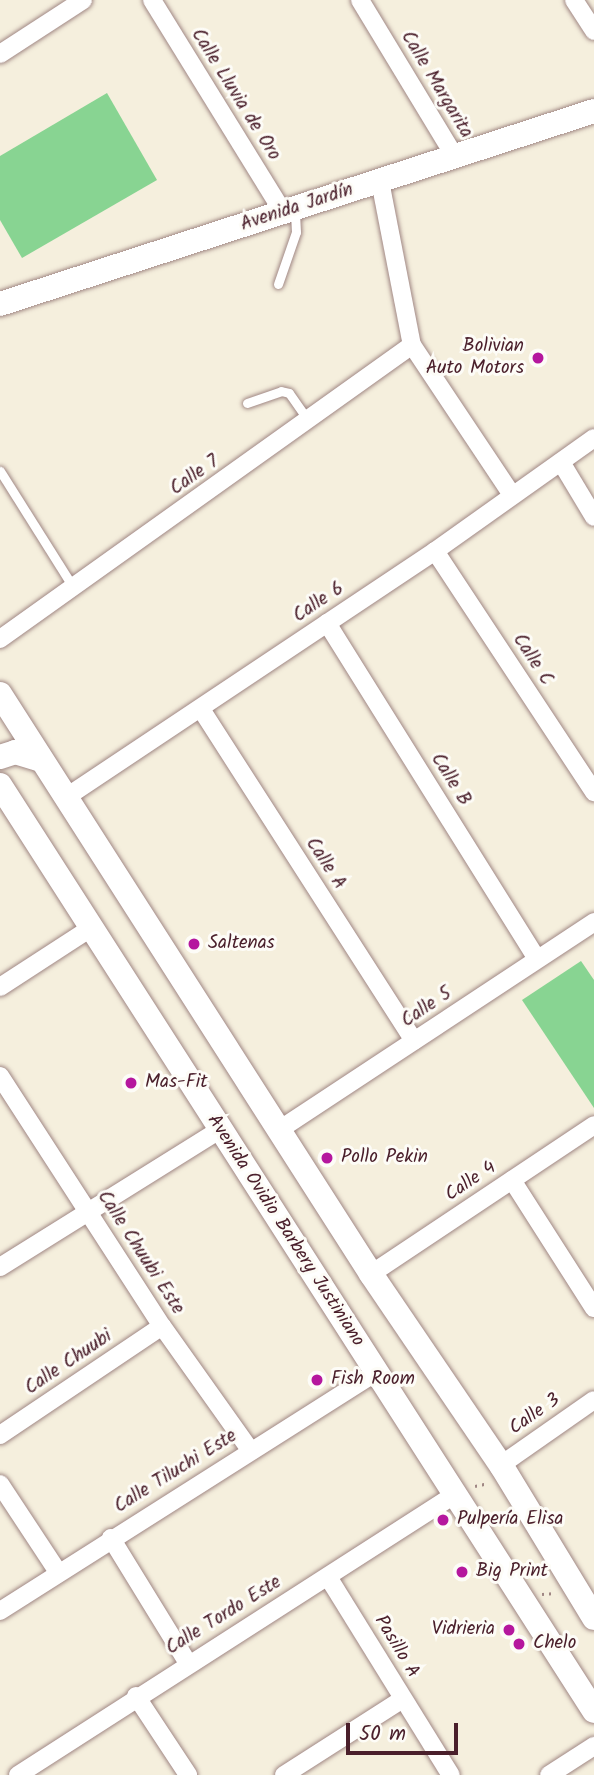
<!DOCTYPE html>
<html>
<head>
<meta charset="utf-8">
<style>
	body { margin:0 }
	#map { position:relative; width:594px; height:1775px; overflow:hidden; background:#f5efdd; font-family:Kalam,sans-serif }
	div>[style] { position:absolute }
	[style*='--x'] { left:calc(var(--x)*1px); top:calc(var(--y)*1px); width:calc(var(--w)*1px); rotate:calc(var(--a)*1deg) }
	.green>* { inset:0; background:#88d492 }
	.path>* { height:2.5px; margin-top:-1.25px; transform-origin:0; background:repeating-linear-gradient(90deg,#a08784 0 2px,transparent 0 7px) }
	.roads { filter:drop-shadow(0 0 2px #a08784) drop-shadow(0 0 2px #a08784) }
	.lane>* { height:9px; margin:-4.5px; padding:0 4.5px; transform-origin:4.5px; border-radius:4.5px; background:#fff }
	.street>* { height:18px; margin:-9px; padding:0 9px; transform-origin:9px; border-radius:9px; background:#fff }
	.secondary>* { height:24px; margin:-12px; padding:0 12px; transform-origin:12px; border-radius:12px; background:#fff }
	.dots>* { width:19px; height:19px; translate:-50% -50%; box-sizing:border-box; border:4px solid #fdfcf7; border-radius:50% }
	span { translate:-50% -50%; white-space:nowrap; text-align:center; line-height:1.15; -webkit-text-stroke:6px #fdfcf7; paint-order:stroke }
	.street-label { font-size:19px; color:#4a1f2b }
	.poi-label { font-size:19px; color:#4a1f2b }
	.right { translate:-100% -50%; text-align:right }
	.left { translate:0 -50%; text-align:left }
	.scale { position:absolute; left:346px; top:1723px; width:112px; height:32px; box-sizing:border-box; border:4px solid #4a1f2b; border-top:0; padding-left:9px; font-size:21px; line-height:24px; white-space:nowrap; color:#4a1f2b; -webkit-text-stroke:5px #fdfcf7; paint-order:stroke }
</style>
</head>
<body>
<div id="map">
	<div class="green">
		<i style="clip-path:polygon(107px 93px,157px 180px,22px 258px,0 220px,0 156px)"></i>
		<i style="clip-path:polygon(581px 961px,594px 980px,594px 1108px,522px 1000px)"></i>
	</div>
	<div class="path">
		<i style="--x:475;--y:1486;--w:14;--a:-12"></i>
		<i style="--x:542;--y:1594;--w:14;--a:-4"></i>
	</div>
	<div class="roads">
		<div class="lane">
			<i style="--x:278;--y:284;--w:55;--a:-70.9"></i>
			<i style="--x:296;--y:232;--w:22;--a:-93"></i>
			<i style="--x:247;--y:403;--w:36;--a:-19"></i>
			<i style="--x:281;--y:391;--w:8;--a:14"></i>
			<i style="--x:289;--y:393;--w:33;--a:55"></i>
			<i style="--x:0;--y:471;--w:137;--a:57.8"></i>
		</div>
		<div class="street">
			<i style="--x:152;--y:0;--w:249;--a:58.3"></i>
			<i style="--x:360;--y:0;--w:184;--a:58.8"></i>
			<i style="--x:574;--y:0;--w:37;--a:57"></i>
			<i style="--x:0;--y:54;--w:99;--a:-33"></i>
			<i style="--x:380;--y:181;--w:167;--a:79"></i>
			<i style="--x:412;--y:345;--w:180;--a:56.3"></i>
			<i style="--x:561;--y:462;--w:64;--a:59"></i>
			<i style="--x:435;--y:551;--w:289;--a:56.6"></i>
			<i style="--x:327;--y:623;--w:396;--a:58"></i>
			<i style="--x:0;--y:639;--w:506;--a:-35.51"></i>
			<i style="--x:201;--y:709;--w:394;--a:57.3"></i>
			<i style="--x:65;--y:798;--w:445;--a:-33.7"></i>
			<i style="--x:435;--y:551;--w:195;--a:-35.4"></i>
			<i style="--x:0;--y:987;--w:108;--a:-33"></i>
			<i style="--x:0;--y:1076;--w:298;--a:57.1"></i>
			<i style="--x:162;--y:1326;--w:152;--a:54.6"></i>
			<i style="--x:282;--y:1128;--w:374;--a:-33.4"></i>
			<i style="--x:512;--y:1180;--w:152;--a:57.4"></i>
			<i style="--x:0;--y:1267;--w:258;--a:-32"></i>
			<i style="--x:371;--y:1274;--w:268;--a:-33.7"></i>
			<i style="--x:0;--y:1435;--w:195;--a:-33.9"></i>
			<i style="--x:501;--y:1465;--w:113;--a:-35"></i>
			<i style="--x:0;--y:1484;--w:105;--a:56.6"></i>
			<i style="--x:111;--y:1538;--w:147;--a:58.4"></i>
			<i style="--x:328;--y:1577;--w:233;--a:58.2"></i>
			<i style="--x:0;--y:1611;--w:446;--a:-32.4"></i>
			<i style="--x:136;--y:1696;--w:95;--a:56.6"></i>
			<i style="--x:18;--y:1775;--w:518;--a:-32.71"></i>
			<i style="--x:284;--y:1775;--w:141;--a:-32.6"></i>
			<i style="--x:549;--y:1775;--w:54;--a:-32.8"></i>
		</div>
		<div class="secondary">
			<i style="--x:0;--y:304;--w:625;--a:-18"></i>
			<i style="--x:0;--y:694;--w:689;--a:57.39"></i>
			<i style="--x:371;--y:1274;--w:231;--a:55.8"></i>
			<i style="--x:501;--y:1465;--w:179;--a:58.7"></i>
			<i style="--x:0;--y:757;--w:16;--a:-18"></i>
			<i style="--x:15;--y:752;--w:24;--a:17"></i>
			<i style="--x:0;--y:785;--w:1100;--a:57.32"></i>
		</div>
	</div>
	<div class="dots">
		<i style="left:538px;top:358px;background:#b5179e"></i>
		<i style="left:194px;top:944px;background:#b5179e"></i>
		<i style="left:131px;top:1083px;background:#b5179e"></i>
		<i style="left:327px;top:1158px;background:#b5179e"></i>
		<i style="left:317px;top:1380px;background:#b5179e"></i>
		<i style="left:443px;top:1520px;background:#b5179e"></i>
		<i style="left:462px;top:1572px;background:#b5179e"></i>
		<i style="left:509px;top:1630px;background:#b5179e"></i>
		<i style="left:519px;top:1644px;background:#b5179e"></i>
	</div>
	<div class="street-label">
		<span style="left:436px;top:85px;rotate:59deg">Calle Margarita</span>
		<span style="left:235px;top:95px;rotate:58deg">Calle Lluvia de Oro</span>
		<span style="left:297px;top:208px;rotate:-18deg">Avenida Jardín</span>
		<span style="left:195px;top:476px;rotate:-35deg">Calle 7</span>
		<span style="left:319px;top:603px;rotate:-34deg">Calle 6</span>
		<span style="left:532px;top:660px;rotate:57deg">Calle C</span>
		<span style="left:450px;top:780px;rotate:58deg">Calle B</span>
		<span style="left:325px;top:864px;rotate:57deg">Calle A</span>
		<span style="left:427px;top:1008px;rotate:-34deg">Calle 5</span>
		<span style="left:471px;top:1182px;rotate:-34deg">Calle 4</span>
		<span style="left:285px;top:1231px;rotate:57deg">Avenida Ovidio Barbery Justiniano</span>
		<span style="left:140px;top:1253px;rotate:57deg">Calle Chuubi Este</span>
		<span style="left:69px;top:1363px;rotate:-34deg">Calle Chuubi</span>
		<span style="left:535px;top:1415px;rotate:-35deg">Calle 3</span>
		<span style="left:176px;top:1472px;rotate:-32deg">Calle Tiluchi Este</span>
		<span style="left:224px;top:1616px;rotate:-32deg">Calle Tordo Este</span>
		<span style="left:396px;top:1647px;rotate:59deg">Pasillo A</span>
	</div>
	<div class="poi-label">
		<span class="right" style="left:524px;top:358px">Bolivian<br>Auto Motors</span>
		<span class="left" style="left:208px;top:944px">Saltenas</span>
		<span class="left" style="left:145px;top:1083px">Mas-Fit</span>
		<span class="left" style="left:341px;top:1158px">Pollo Pekin</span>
		<span class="left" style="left:331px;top:1380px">Fish Room</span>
		<span class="left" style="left:457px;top:1520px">Pulpería Elisa</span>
		<span class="left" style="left:476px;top:1572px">Big Print</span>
		<span class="right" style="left:495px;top:1630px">Vidrieria</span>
		<span class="left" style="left:533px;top:1644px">Chelo</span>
	</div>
	<div class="scale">50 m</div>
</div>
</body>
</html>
